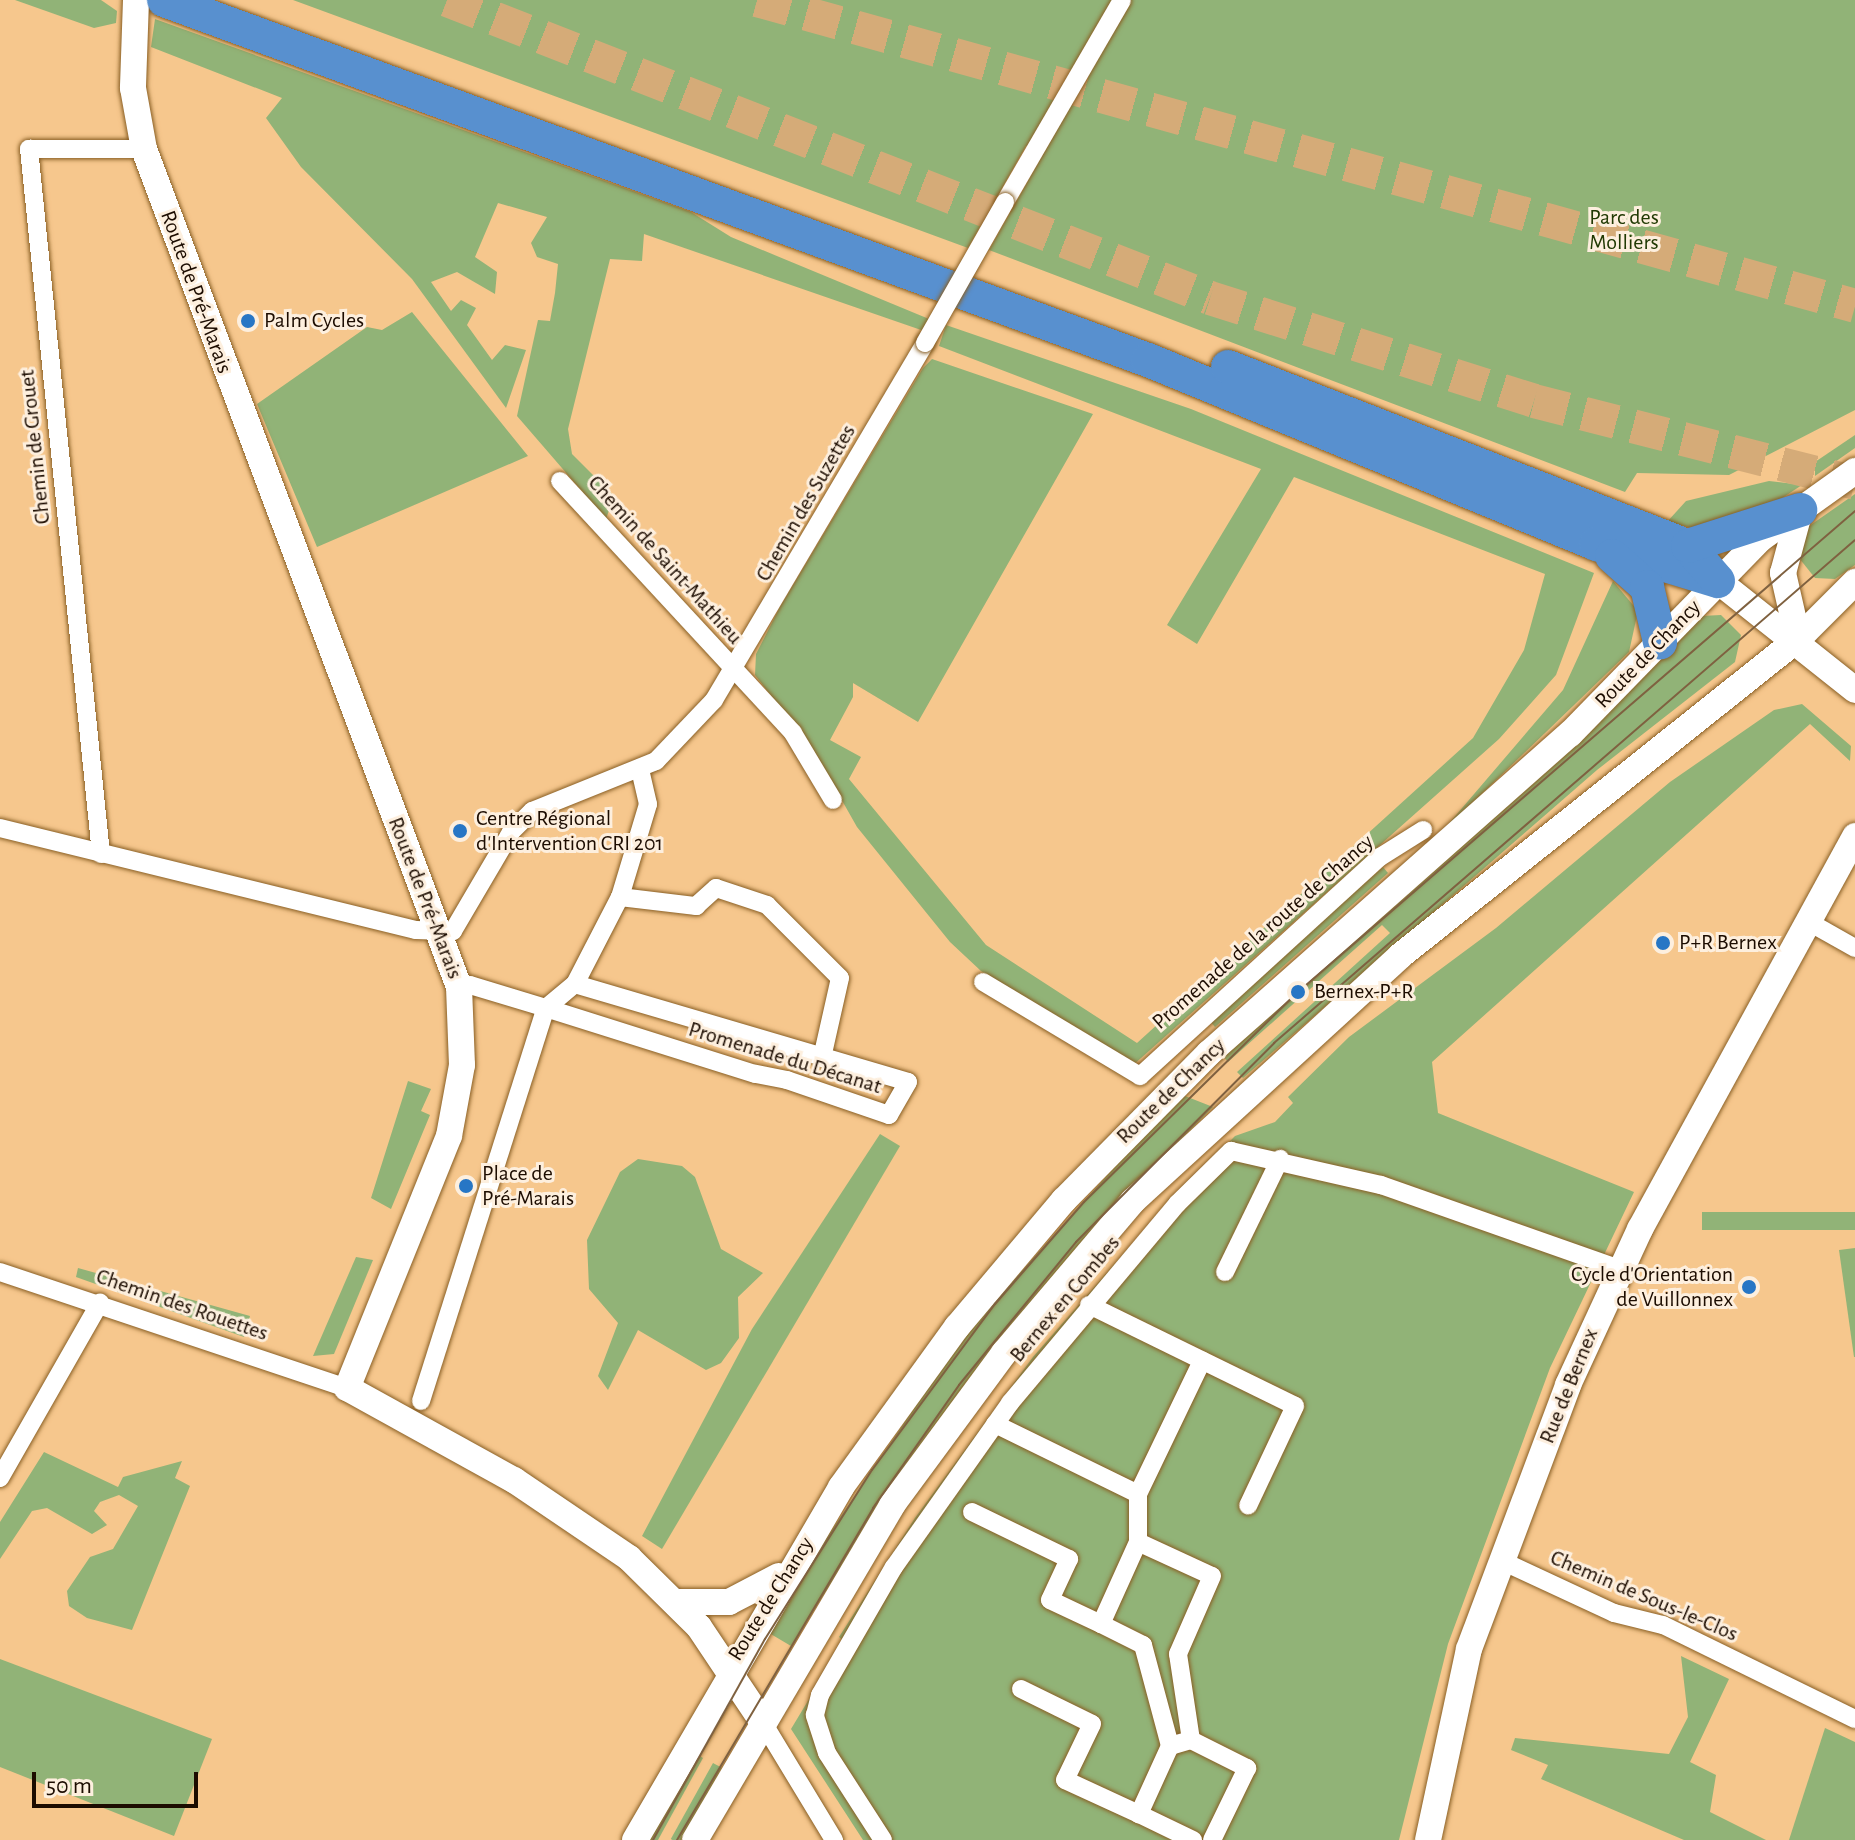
<!DOCTYPE html>
<html>
<head>
<meta charset="utf-8">
<style>
	body { margin:0 }
	#map { position:relative; width:1855px; height:1840px; overflow:hidden; background:#f6c78d; font-family:"Alegreya Sans",sans-serif }
	div>[style] { position:absolute }
	[style*='--x'] { left:calc(var(--x)*1px); top:calc(var(--y)*1px); width:calc(var(--w)*1px); rotate:calc(var(--a)*1deg) }
	.green>* { inset:0; background:#91b377; transform-origin:0 0 }
	.highway-tunnel>* { height:34px; margin-top:-17px; transform-origin:0; background:repeating-linear-gradient(90deg,#d5ab78 0 34px,transparent 0 51px) }
	.roads { filter:drop-shadow(0 0 2px #895f24) drop-shadow(0 0 2px #895f24) }
	.street>* { height:18px; margin:-9px; padding:0 9px; transform-origin:9px; border-radius:9px; background:#fff }
	.secondary>* { height:26px; margin:-13px; padding:0 13px; transform-origin:13px; border-radius:13px; background:#fff }
	.highway>* { height:34px; margin:-17px; padding:0 17px; transform-origin:17px; border-radius:17px; background:#5890cf }
	.tram>* { height:2px; margin:-1px; padding:0 1px; transform-origin:1px; border-radius:1px; background:#7f6140 }
	.bridges { filter:drop-shadow(0 0 2px #895f24) drop-shadow(0 0 2px #895f24) }
	.street-bridge>* { height:18px; margin:-9px; padding:0 9px; transform-origin:9px; border-radius:9px; background:#fff }
	.dots>* { width:22px; height:22px; translate:-50% -50%; box-sizing:border-box; border:4px solid #fdefde; border-radius:50% }
	span { translate:-50% -50%; white-space:nowrap; text-align:center; line-height:1.15; -webkit-text-stroke:6px #fdefde; paint-order:stroke }
	.park-label { font-size:22px; color:#203903 }
	.street-label { font-size:22px; color:#1c0c00 }
	.poi-label { font-size:22px; color:#1c0c00 }
	.left { translate:0 -50%; text-align:left }
	.right { translate:-100% -50%; text-align:right }
	.scale { position:absolute; left:32px; top:1772px; width:166px; height:36px; box-sizing:border-box; border:4px solid #1c0c00; border-top:0; padding-left:10px; font-size:24px; line-height:28px; white-space:nowrap; color:#1c0c00; -webkit-text-stroke:6px #fdefde; paint-order:stroke }
</style>
</head>
<body>
<div id="map">
	<div class="green">
		<i style="clip-path:polygon(15px 0,101px 0,117px 11px,116px 23px,94px 28px)"></i>
		<i style="clip-path:polygon(293px 0,1855px 0,1855px 410px,1729px 475px,1637px 473px,1625px 492px,989px 250px,1046px 149px,1026px 146px,968px 248px)"></i>
		<i style="clip-path:polygon(155px 19px,691px 212px,731px 237px,929px 319px,924px 331px,644px 234px,642px 261px,610px 259px,568px 429px,572px 454px,614px 496px,606px 519px,517px 416px,538px 320px,550px 321px,555px 293px,558px 264px,537px 257px,531px 243px,547px 217px,498px 203px,475px 257px,497px 272px,495px 294px,457px 272px,431px 282px,451px 311px,461px 300px,476px 308px,467px 325px,492px 360px,505px 345px,526px 350px,506px 408px,412px 279px,301px 167px,266px 118px,282px 98px,151px 47px)"></i>
		<i style="clip-path:polygon(412px 312px,528px 456px,317px 547px,257px 404px,367px 327px,382px 330px)"></i>
		<i style="clip-path:polygon(946px 325px,1191px 409px,1594px 573px,1556px 675px,1499px 739px,1131px 1067px,981px 971px,950px 942px,857px 827px,814px 751px,755px 675px,756px 654px,780px 607px,923px 368px,932px 359px,1093px 414px,918px 722px,853px 683px,853px 697px,830px 740px,861px 757px,849px 779px,986px 945px,1137px 1043px,1473px 738px,1524px 650px,1545px 574px,1294px 477px,1197px 644px,1167px 625px,1261px 469px,939px 346px)"></i>
		<i style="clip-path:polygon(1855px 435px,1855px 448px,1815px 476px,1815px 462px)"></i>
		<i style="clip-path:polygon(1769px 481px,1802px 485px,1767px 508px,1692px 528px,1667px 522px,1686px 501px)"></i>
		<i style="clip-path:polygon(1855px 494px,1855px 565px,1835px 579px,1815px 578px,1799px 558px,1805px 529px)"></i>
		<i style="clip-path:polygon(1613px 581px,1638px 611px,1629px 652px,1439px 835px,1563px 690px)"></i>
		<i style="clip-path:polygon(1721px 615px,1741px 635px,1735px 662px,1597px 770px,1243px 1078px,1237px 1072px,1390px 933px,1382px 925px,1228px 1062px,1222px 1055px,1701px 616px)"></i>
		<i style="clip-path:polygon(1802px 704px,1851px 746px,1850px 761px,1810px 724px,1432px 1062px,1438px 1113px,1634px 1192px,1550px 1368px,1448px 1644px,1399px 1840px,863px 1840px,791px 1729px,844px 1641px,839px 1637px,915px 1518px,1033px 1357px,1161px 1211px,1235px 1136px,1275px 1122px,1293px 1103px,1288px 1097px,1349px 1037px,1496px 928px,1670px 782px,1774px 710px)"></i>
		<i style="clip-path:polygon(1383px 867px,1388px 873px,1215px 1027px,1209px 1020px)"></i>
		<i style="clip-path:polygon(408px 1081px,431px 1089px,421px 1111px,430px 1115px,391px 1209px,371px 1198px)"></i>
		<i style="clip-path:polygon(1180px 1094px,1213px 1107px,1131px 1190px,884px 1500px,791px 1646px,764px 1630px,961px 1339px)"></i>
		<i style="clip-path:polygon(880px 1134px,900px 1146px,662px 1549px,642px 1536px,752px 1329px)"></i>
		<i style="clip-path:polygon(638px 1159px,682px 1166px,695px 1177px,721px 1249px,763px 1273px,738px 1297px,739px 1338px,721px 1363px,706px 1370px,638px 1330px,608px 1390px,598px 1376px,618px 1323px,589px 1289px,587px 1240px,620px 1172px)"></i>
		<i style="left:1855px;top:1212px;width:18px;height:153px;rotate:90deg"></i>
		<i style="clip-path:polygon(1855px 1248px,1855px 1357px,1854px 1357px,1839px 1250px)"></i>
		<i style="clip-path:polygon(356px 1257px,373px 1260px,334px 1354px,313px 1356px)"></i>
		<i style="clip-path:polygon(78px 1268px,250px 1316px,244px 1337px,76px 1277px)"></i>
		<i style="clip-path:polygon(44px 1452px,118px 1487px,123px 1477px,182px 1461px,175px 1478px,190px 1486px,132px 1630px,87px 1618px,69px 1606px,67px 1591px,90px 1557px,113px 1549px,138px 1506px,119px 1495px,100px 1502px,94px 1511px,107px 1525px,92px 1534px,47px 1508px,32px 1511px,0 1559px,0 1522px)"></i>
		<i style="clip-path:polygon(1681px 1656px,1729px 1679px,1690px 1762px,1716px 1775px,1710px 1812px,1766px 1840px,1684px 1840px,1541px 1779px,1548px 1765px,1511px 1750px,1515px 1738px,1669px 1754px,1688px 1717px)"></i>
		<i style="clip-path:polygon(0 1659px,212px 1739px,174px 1836px,0 1767px)"></i>
		<i style="clip-path:polygon(1825px 1728px,1855px 1742px,1855px 1840px,1789px 1840px)"></i>
		<i style="clip-path:polygon(694px 1752px,703px 1758px,658px 1840px,647px 1840px)"></i>
		<i style="left:713px;top:1763px;width:10px;height:87px;rotate:29deg"></i>
	</div>
	<div class="highway-tunnel">
		<i style="--x:447;--y:0;--w:819;--a:21.33"></i>
		<i style="--x:1210;--y:298;--w:340;--a:17.6"></i>
		<i style="--x:1534;--y:401;--w:331;--a:14.3"></i>
		<i style="--x:757;--y:0;--w:1140;--a:15.57"></i>
	</div>
	<div class="roads">
		<div class="street">
			<i style="--x:1005;--y:202;--w:233;--a:-59.9"></i>
			<i style="--x:560;--y:481;--w:343;--a:47.2"></i>
			<i style="--x:793;--y:733;--w:78;--a:59.2"></i>
			<i style="--x:0;--y:828;--w:428;--a:13.8"></i>
			<i style="--x:416;--y:930;--w:37;--a:2"></i>
			<i style="--x:453;--y:931;--w:115;--a:-59.6"></i>
			<i style="--x:511;--y:832;--w:30;--a:-45"></i>
			<i style="--x:532;--y:811;--w:134;--a:-22"></i>
			<i style="--x:656;--y:761;--w:84;--a:-46.4"></i>
			<i style="--x:714;--y:700;--w:415;--a:-59.4"></i>
			<i style="--x:101;--y:854;--w:709;--a:-95.83"></i>
			<i style="--x:29;--y:149;--w:115;--a:0"></i>
			<i style="--x:620;--y:897;--w:77;--a:6.8"></i>
			<i style="--x:696;--y:906;--w:27;--a:-42"></i>
			<i style="--x:716;--y:888;--w:54;--a:18.4"></i>
			<i style="--x:767;--y:905;--w:103;--a:45"></i>
			<i style="--x:840;--y:978;--w:82;--a:102.7"></i>
			<i style="--x:1809;--y:922;--w:53;--a:29.5"></i>
			<i style="--x:983;--y:982;--w:183;--a:30.9"></i>
			<i style="--x:1140;--y:1076;--w:325;--a:-42.4"></i>
			<i style="--x:1380;--y:857;--w:51;--a:-32.1"></i>
			<i style="--x:575;--y:984;--w:98;--a:-62.7"></i>
			<i style="--x:620;--y:897;--w:97;--a:-73.2"></i>
			<i style="--x:648;--y:804;--w:37;--a:-103"></i>
			<i style="--x:0;--y:1272;--w:366;--a:18.5"></i>
			<i style="--x:1225;--y:1272;--w:126;--a:-64"></i>
			<i style="--x:1089;--y:1305;--w:229;--a:26.1"></i>
			<i style="--x:1295;--y:1406;--w:110;--a:115.2"></i>
			<i style="--x:421;--y:1401;--w:412;--a:-72.4"></i>
			<i style="--x:546;--y:1008;--w:38;--a:-40"></i>
			<i style="--x:575;--y:984;--w:347;--a:16.4"></i>
			<i style="--x:908;--y:1082;--w:38;--a:120"></i>
			<i style="--x:889;--y:1115;--w:108;--a:-161.1"></i>
			<i style="--x:787;--y:1080;--w:33;--a:-169"></i>
			<i style="--x:755;--y:1074;--w:219;--a:-162.5"></i>
			<i style="--x:546;--y:1008;--w:79;--a:-163.2"></i>
			<i style="--x:470;--y:985;--w:11;--a:170"></i>
			<i style="--x:995;--y:1424;--w:159;--a:26.1"></i>
			<i style="--x:1138;--y:1494;--w:148;--a:-64.3"></i>
			<i style="--x:0;--y:1478;--w:202;--a:-60.3"></i>
			<i style="--x:972;--y:1512;--w:108;--a:25.9"></i>
			<i style="--x:1069;--y:1559;--w:45;--a:114.9"></i>
			<i style="--x:1050;--y:1600;--w:56;--a:25.2"></i>
			<i style="--x:1101;--y:1624;--w:90;--a:-65.7"></i>
			<i style="--x:1138;--y:1542;--w:48;--a:-90"></i>
			<i style="--x:1138;--y:1542;--w:81;--a:24.7"></i>
			<i style="--x:1212;--y:1576;--w:85;--a:113.6"></i>
			<i style="--x:1178;--y:1654;--w:87;--a:81.4"></i>
			<i style="--x:1191;--y:1740;--w:63;--a:26.6"></i>
			<i style="--x:1247;--y:1768;--w:80;--a:115.9"></i>
			<i style="--x:1500;--y:1560;--w:126;--a:24.9"></i>
			<i style="--x:1614;--y:1613;--w:50;--a:13.8"></i>
			<i style="--x:1663;--y:1625;--w:214;--a:26.1"></i>
			<i style="--x:1101;--y:1624;--w:47;--a:26.6"></i>
			<i style="--x:1143;--y:1645;--w:105;--a:75"></i>
			<i style="--x:1170;--y:1746;--w:22;--a:-16"></i>
			<i style="--x:1021;--y:1689;--w:79;--a:26.2"></i>
			<i style="--x:1092;--y:1724;--w:62;--a:115.7"></i>
			<i style="--x:1065;--y:1780;--w:81;--a:24.7"></i>
			<i style="--x:762;--y:1721;--w:139;--a:58.8"></i>
			<i style="--x:1170;--y:1746;--w:75;--a:114.5"></i>
			<i style="--x:1139;--y:1814;--w:60;--a:25.7"></i>
			<i style="--x:883;--y:1840;--w:103;--a:-122.8"></i>
			<i style="--x:827;--y:1753;--w:40;--a:-108"></i>
			<i style="--x:815;--y:1715;--w:21;--a:-76"></i>
			<i style="--x:820;--y:1695;--w:148;--a:-60"></i>
			<i style="--x:894;--y:1567;--w:201;--a:-54.7"></i>
			<i style="--x:1010;--y:1403;--w:260;--a:-50"></i>
			<i style="--x:1177;--y:1204;--w:76;--a:-44.5"></i>
			<i style="--x:1231;--y:1151;--w:154;--a:12.8"></i>
			<i style="--x:1381;--y:1185;--w:253;--a:19.4"></i>
		</div>
		<div class="secondary">
			<i style="--x:136;--y:0;--w:88;--a:92"></i>
			<i style="--x:133;--y:88;--w:62;--a:79.8"></i>
			<i style="--x:144;--y:149;--w:895;--a:69.4"></i>
			<i style="--x:459;--y:987;--w:78;--a:87.8"></i>
			<i style="--x:462;--y:1065;--w:72;--a:100.4"></i>
			<i style="--x:449;--y:1136;--w:272;--a:112"></i>
			<i style="--x:347;--y:1388;--w:191;--a:28.9"></i>
			<i style="--x:514;--y:1480;--w:139;--a:34.1"></i>
			<i style="--x:629;--y:1558;--w:98;--a:44.6"></i>
			<i style="--x:699;--y:1627;--w:113;--a:56.2"></i>
			<i style="--x:1718;--y:581;--w:175;--a:38.5"></i>
			<i style="--x:1798;--y:639;--w:68;--a:-102.8"></i>
			<i style="--x:1783;--y:573;--w:65;--a:-74.9"></i>
			<i style="--x:678;--y:1602;--w:51;--a:0"></i>
			<i style="--x:729;--y:1602;--w:56;--a:-27.5"></i>
			<i style="--x:635;--y:1840;--w:409;--a:-59.7"></i>
			<i style="--x:841;--y:1487;--w:198;--a:-54.1"></i>
			<i style="--x:957;--y:1327;--w:166;--a:-49.9"></i>
			<i style="--x:1064;--y:1200;--w:206;--a:-45.4"></i>
			<i style="--x:1209;--y:1053;--w:482;--a:-41.5"></i>
			<i style="--x:1570;--y:734;--w:272;--a:-45.7"></i>
			<i style="--x:1760;--y:539;--w:117;--a:-35.6"></i>
			<i style="--x:695;--y:1840;--w:389;--a:-59.5"></i>
			<i style="--x:892;--y:1505;--w:189;--a:-53.6"></i>
			<i style="--x:1004;--y:1353;--w:199;--a:-49.7"></i>
			<i style="--x:1133;--y:1201;--w:362;--a:-42.5"></i>
			<i style="--x:1400;--y:956;--w:509;--a:-38.54"></i>
			<i style="--x:1798;--y:639;--w:81;--a:-45"></i>
			<i style="--x:1428;--y:1840;--w:195;--a:-77.9"></i>
			<i style="--x:1469;--y:1649;--w:282;--a:-69.4"></i>
			<i style="--x:1568;--y:1385;--w:172;--a:-65.2"></i>
			<i style="--x:1640;--y:1229;--w:448;--a:-61.3"></i>
		</div>
		<div class="highway">
			<i style="--x:164;--y:0;--w:1048;--a:20.1"></i>
			<i style="--x:1148;--y:360;--w:484;--a:22.3"></i>
			<i style="--x:1596;--y:544;--w:127;--a:16.9"></i>
			<i style="--x:1228;--y:367;--w:494;--a:21.3"></i>
			<i style="--x:1688;--y:546;--w:46;--a:49.4"></i>
			<i style="--x:1688;--y:546;--w:118;--a:-17.8"></i>
			<i style="--x:1612;--y:556;--w:47;--a:41.5"></i>
			<i style="--x:1647;--y:587;--w:57;--a:76.7"></i>
		</div>
	</div>
	<div class="tram">
		<i style="--x:653;--y:1840;--w:230;--a:-60.9"></i>
		<i style="--x:765;--y:1639;--w:200;--a:-57.7"></i>
		<i style="--x:872;--y:1470;--w:207;--a:-53.5"></i>
		<i style="--x:995;--y:1304;--w:135;--a:-48.9"></i>
		<i style="--x:1084;--y:1202;--w:300;--a:-44.5"></i>
		<i style="--x:1298;--y:992;--w:736;--a:-40.81"></i>
		<i style="--x:677;--y:1840;--w:386;--a:-59.4"></i>
		<i style="--x:873;--y:1508;--w:150;--a:-55"></i>
		<i style="--x:959;--y:1385;--w:185;--a:-50.7"></i>
		<i style="--x:1076;--y:1242;--w:281;--a:-45.1"></i>
		<i style="--x:1274;--y:1043;--w:768;--a:-40.88"></i>
	</div>
	<div class="bridges">
		<div class="street-bridge">
			<i style="--x:925;--y:343;--w:162;--a:-60.4"></i>
		</div>
	</div>
	<div class="dots">
		<i style="left:248px;top:321px;background:#2776c5"></i>
		<i style="left:460px;top:831px;background:#2776c5"></i>
		<i style="left:1663px;top:943px;background:#2776c5"></i>
		<i style="left:1298px;top:992px;background:#2776c5"></i>
		<i style="left:466px;top:1186px;background:#2776c5"></i>
		<i style="left:1749px;top:1287px;background:#2776c5"></i>
	</div>
	<div class="park-label">
		<span style="left:1624px;top:230px">Parc des<br>Molliers</span>
	</div>
	<div class="street-label">
		<span style="left:196px;top:292px;rotate:70deg">Route de Pré-Marais</span>
		<span style="left:35px;top:447px;rotate:-96deg">Chemin de Grouet</span>
		<span style="left:806px;top:503px;rotate:-60deg">Chemin des Suzettes</span>
		<span style="left:665px;top:560px;rotate:48deg">Chemin de Saint-Mathieu</span>
		<span style="left:1648px;top:654px;rotate:-46deg">Route de Chancy</span>
		<span style="left:425px;top:898px;rotate:69deg">Route de Pré-Marais</span>
		<span style="left:1263px;top:932px;rotate:-41deg">Promenade de la route de Chancy</span>
		<span style="left:785px;top:1058px;rotate:17deg">Promenade du Décanat</span>
		<span style="left:1171px;top:1091px;rotate:-44deg">Route de Chancy</span>
		<span style="left:1065px;top:1299px;rotate:-50deg">Bernex en Combes</span>
		<span style="left:182px;top:1305px;rotate:19deg">Chemin des Rouettes</span>
		<span style="left:1569px;top:1386px;rotate:-68deg">Rue de Bernex</span>
		<span style="left:1644px;top:1596px;rotate:23deg">Chemin de Sous-le-Clos</span>
		<span style="left:771px;top:1599px;rotate:-58deg">Route de Chancy</span>
	</div>
	<div class="poi-label">
		<span class="left" style="left:264px;top:321px">Palm Cycles</span>
		<span class="left" style="left:476px;top:831px">Centre Régional<br>d'Intervention CRI 201</span>
		<span class="left" style="left:1679px;top:943px">P+R Bernex</span>
		<span class="left" style="left:1314px;top:992px">Bernex-P+R</span>
		<span class="left" style="left:482px;top:1186px">Place de<br>Pré-Marais</span>
		<span class="right" style="left:1733px;top:1287px">Cycle d'Orientation<br>de Vuillonnex</span>
	</div>
	<div class="scale">50 m</div>
</div>
</body>
</html>
